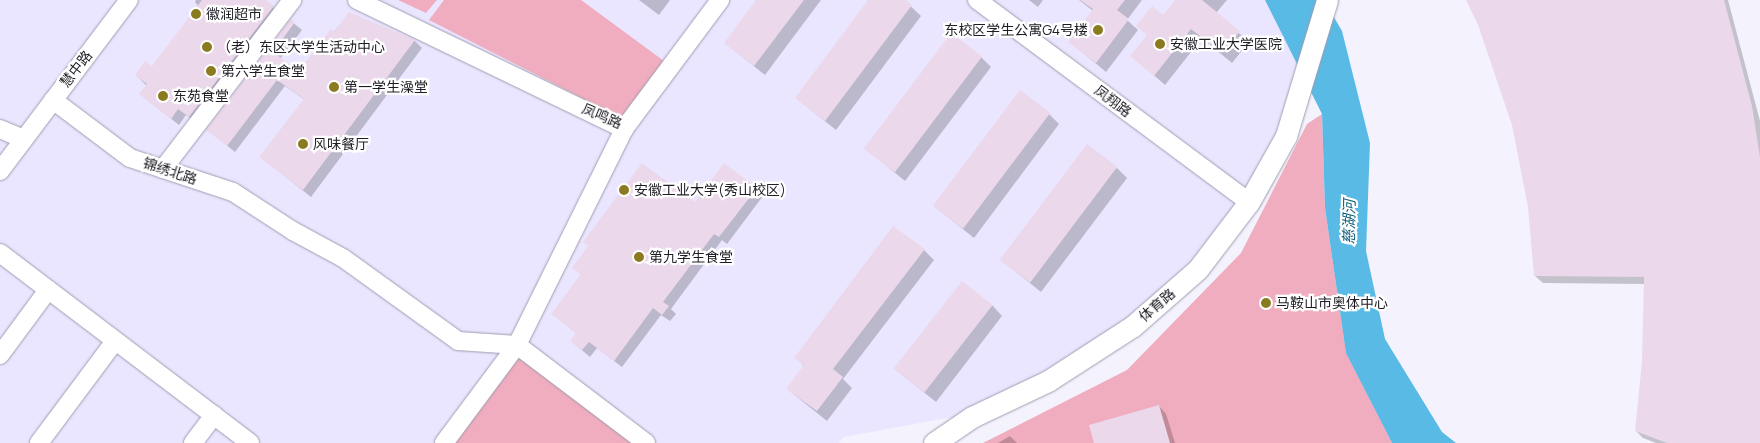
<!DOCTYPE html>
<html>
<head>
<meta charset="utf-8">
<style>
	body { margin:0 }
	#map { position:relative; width:1760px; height:443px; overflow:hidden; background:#f4f2fc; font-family:Manrope,"Noto Sans SC",sans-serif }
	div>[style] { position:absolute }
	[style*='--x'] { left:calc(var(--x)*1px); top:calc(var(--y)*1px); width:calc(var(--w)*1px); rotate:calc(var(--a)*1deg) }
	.built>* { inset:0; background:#ebe6ff }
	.green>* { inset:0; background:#f0adbf }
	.water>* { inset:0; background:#59bae5 }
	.shadow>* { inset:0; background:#0003 }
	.building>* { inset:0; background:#ebd8ea; transform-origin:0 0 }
	.roads { filter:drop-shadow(0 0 1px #a09cb1) drop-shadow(0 0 1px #a09cb1) }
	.minor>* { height:18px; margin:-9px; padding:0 9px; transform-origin:9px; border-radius:9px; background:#fff }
	.tertiary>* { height:21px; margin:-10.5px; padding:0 10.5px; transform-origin:10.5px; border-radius:10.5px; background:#fff }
	.dots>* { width:14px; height:14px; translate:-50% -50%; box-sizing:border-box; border:2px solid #fff; border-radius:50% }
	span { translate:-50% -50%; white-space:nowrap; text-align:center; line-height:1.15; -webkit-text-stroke:4.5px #fff; paint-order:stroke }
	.poi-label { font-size:14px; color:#1e1c24 }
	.left { translate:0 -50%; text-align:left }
	.right { translate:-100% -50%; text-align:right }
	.street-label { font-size:14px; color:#1e1c24 }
	.water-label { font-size:15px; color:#125f7c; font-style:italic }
</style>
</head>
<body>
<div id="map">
	<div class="built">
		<i style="clip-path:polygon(0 0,1317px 0,1270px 152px,1225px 228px,1133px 326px,985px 411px,844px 437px,839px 443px,0 443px)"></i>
	</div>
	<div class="green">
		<i style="clip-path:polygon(398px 0,437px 0,426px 13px)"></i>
		<i style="clip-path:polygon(444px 0,581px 0,664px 61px,621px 118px,429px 20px)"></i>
		<i style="clip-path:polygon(1322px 114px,1325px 208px,1346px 352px,1392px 443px,983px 443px,1127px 370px,1241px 253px,1307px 124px)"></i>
		<i style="clip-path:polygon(518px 358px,525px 358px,637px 443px,453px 443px)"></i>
	</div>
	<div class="water">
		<i style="clip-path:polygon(1265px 0,1324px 0,1342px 31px,1370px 143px,1366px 251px,1385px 339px,1442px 432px,1456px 443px,1392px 443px,1346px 353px,1325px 208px,1322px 114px)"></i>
	</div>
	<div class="shadow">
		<i style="clip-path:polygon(196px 0,264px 0,281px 14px,197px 123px,186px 115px,179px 125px,140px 94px,147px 86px,136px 75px,152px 68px,198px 6px,195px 2px)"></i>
		<i style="clip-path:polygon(639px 0,670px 0,659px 15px)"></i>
		<i style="clip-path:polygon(758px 0,821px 0,765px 75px,725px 43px)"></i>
		<i style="clip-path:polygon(870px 0,904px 0,921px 16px,836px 130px,796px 98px)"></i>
		<i style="clip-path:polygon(1029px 0,1043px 0,1038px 7px)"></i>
		<i style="clip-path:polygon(1079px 0,1142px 0,1127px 20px,1138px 30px,1106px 72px,1070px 42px,1093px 11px)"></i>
		<i style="clip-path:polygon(1177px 0,1227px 0,1216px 13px,1249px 42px,1232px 63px,1202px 38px,1165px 85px,1132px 56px)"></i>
		<i style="clip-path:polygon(1468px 0,1728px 0,1760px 121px,1760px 443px,1656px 443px,1643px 438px,1636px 431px,1643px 361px,1645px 284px,1543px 283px,1535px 276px,1530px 206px,1513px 124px,1480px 24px)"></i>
		<i style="clip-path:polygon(349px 14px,415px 41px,422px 48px,311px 197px,261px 157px,305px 100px,285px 86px,235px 152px,208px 130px,291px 21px,302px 30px,280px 59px,299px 73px)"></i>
		<i style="clip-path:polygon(981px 57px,991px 67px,905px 181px,866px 149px)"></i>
		<i style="clip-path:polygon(1049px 114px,1059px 124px,974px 238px,934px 206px)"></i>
		<i style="clip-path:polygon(1117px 168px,1127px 178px,1041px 292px,1001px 260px)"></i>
		<i style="clip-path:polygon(756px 189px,763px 196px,727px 244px,722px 240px,671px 309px,676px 314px,670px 321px,661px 315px,622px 367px,597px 348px,590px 357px,571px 341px,577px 334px,553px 314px,582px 275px,574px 267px,696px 204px)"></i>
		<i style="clip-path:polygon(924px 250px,934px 260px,843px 379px,852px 388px,827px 421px,787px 389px,804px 366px,796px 357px)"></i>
		<i style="clip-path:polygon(992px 305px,1002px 316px,936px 402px,896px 370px)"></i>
		<i style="clip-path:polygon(1159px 406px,1166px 414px,1175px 443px,1096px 443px)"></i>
		<i style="clip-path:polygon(1010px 436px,1017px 443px,998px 443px)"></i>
	</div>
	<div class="building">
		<i style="clip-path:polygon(202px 0,266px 0,274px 6px,189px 117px,178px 109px,171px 119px,139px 94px,147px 84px,135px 75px,145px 61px,152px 66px)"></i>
		<i style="clip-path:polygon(756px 0,804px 0,754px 66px,724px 43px)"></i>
		<i style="clip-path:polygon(868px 0,906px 0,912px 5px,825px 121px,795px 98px)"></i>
		<i style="clip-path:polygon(1080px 0,1125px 0,1117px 10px,1129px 19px,1096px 63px,1068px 42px,1093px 9px)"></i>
		<i style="clip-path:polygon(1175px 0,1202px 0,1240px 31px,1222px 53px,1191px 29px,1154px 76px,1130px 56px,1147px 35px,1136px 26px,1152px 6px,1163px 15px)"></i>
		<i style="clip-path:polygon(1466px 0,1724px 0,1752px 106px,1760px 157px,1760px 443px,1667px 443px,1635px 431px,1642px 361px,1644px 277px,1534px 276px,1528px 207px,1512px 125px,1478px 25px)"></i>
		<i style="clip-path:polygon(349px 12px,415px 40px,303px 190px,259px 157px,304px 99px,277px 80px,227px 146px,206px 130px,291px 19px,295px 22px,273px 52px,299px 71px,331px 29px,334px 32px)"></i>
		<i style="left:951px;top:33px;width:39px;height:145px;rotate:37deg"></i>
		<i style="left:1020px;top:90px;width:38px;height:145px;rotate:37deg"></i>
		<i style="left:1087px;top:144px;width:38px;height:145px;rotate:37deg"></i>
		<i style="clip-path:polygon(642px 163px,695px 202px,724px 163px,757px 188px,719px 237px,714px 234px,663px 302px,669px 306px,662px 315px,653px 308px,614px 361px,589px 342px,582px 350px,570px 341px,576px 333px,551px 314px,581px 274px,572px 268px,588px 246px,583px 242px)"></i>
		<i style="clip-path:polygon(893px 226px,925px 249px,833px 369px,843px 377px,817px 411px,786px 389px,804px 365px,794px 358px)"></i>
		<i style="left:962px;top:281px;width:39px;height:111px;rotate:38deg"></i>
		<i style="clip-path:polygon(1159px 405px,1170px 443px,1094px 443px,1089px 425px)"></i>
	</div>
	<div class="roads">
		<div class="minor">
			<i style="--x:357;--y:0;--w:297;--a:25.8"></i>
			<i style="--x:624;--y:129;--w:161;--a:-53.3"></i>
			<i style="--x:977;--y:0;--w:339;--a:36.6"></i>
			<i style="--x:53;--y:100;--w:96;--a:37"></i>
			<i style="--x:130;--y:158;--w:108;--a:18.3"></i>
			<i style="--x:233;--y:192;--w:72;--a:33"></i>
			<i style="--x:293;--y:231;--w:57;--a:28.4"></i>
			<i style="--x:343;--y:258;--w:142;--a:35.8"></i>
			<i style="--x:458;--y:341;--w:59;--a:3.9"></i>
			<i style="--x:517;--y:345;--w:162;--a:37.2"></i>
			<i style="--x:0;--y:129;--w:26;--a:23"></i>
			<i style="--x:163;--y:169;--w:213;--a:-52.6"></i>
			<i style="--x:0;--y:171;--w:214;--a:-53"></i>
			<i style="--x:0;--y:253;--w:314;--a:37.2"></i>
			<i style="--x:0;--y:355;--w:81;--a:-53.6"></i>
			<i style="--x:39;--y:443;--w:127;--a:-53.3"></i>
			<i style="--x:193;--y:443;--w:35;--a:-53"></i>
			<i style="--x:444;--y:443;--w:122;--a:-53.3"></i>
			<i style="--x:517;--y:345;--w:241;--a:-63.6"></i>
		</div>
		<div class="tertiary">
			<i style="--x:934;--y:443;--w:46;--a:-34.4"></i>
			<i style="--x:972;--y:417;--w:84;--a:-25.3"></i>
			<i style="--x:1048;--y:381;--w:101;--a:-32.9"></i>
			<i style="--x:1133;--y:326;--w:86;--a:-41.2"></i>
			<i style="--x:1198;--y:269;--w:84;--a:-52.7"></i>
			<i style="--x:1249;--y:202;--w:76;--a:-60.7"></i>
			<i style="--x:1286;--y:136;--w:142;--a:-73.2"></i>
		</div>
	</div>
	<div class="dots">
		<i style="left:196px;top:14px;background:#8a7b20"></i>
		<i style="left:1098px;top:30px;background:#8a7b20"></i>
		<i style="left:1160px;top:44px;background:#8a7b20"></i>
		<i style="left:207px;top:47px;background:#8a7b20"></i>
		<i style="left:211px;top:71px;background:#8a7b20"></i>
		<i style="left:334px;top:87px;background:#8a7b20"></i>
		<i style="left:163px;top:96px;background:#8a7b20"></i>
		<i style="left:303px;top:144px;background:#8a7b20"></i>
		<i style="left:624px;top:190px;background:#8a7b20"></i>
		<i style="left:639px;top:257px;background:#8a7b20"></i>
		<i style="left:1266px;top:303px;background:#8a7b20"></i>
	</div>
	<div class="poi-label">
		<span class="left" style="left:206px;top:14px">徽润超市</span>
		<span class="right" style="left:1088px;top:30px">东校区学生公寓G4号楼</span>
		<span class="left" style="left:1170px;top:44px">安徽工业大学医院</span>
		<span class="left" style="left:217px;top:47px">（老）东区大学生活动中心</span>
		<span class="left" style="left:221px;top:71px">第六学生食堂</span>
		<span class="left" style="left:344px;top:87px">第一学生澡堂</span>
		<span class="left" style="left:173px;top:96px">东苑食堂</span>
		<span class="left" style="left:313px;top:144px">风味餐厅</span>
		<span class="left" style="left:634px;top:190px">安徽工业大学(秀山校区)</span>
		<span class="left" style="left:649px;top:257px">第九学生食堂</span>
		<span class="left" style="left:1276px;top:303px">马鞍山市奥体中心</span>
	</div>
	<div class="street-label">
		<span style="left:76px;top:69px;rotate:-52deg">慧中路</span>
		<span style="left:1113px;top:101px;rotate:37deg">凤翔路</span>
		<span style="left:602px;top:116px;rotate:23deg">凤鸣路</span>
		<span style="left:170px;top:171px;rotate:18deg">锦绣北路</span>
		<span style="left:1157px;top:305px;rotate:-41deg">体育路</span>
	</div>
	<div class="water-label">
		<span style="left:1349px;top:222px;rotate:-89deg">慈湖河</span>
	</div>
</div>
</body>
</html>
